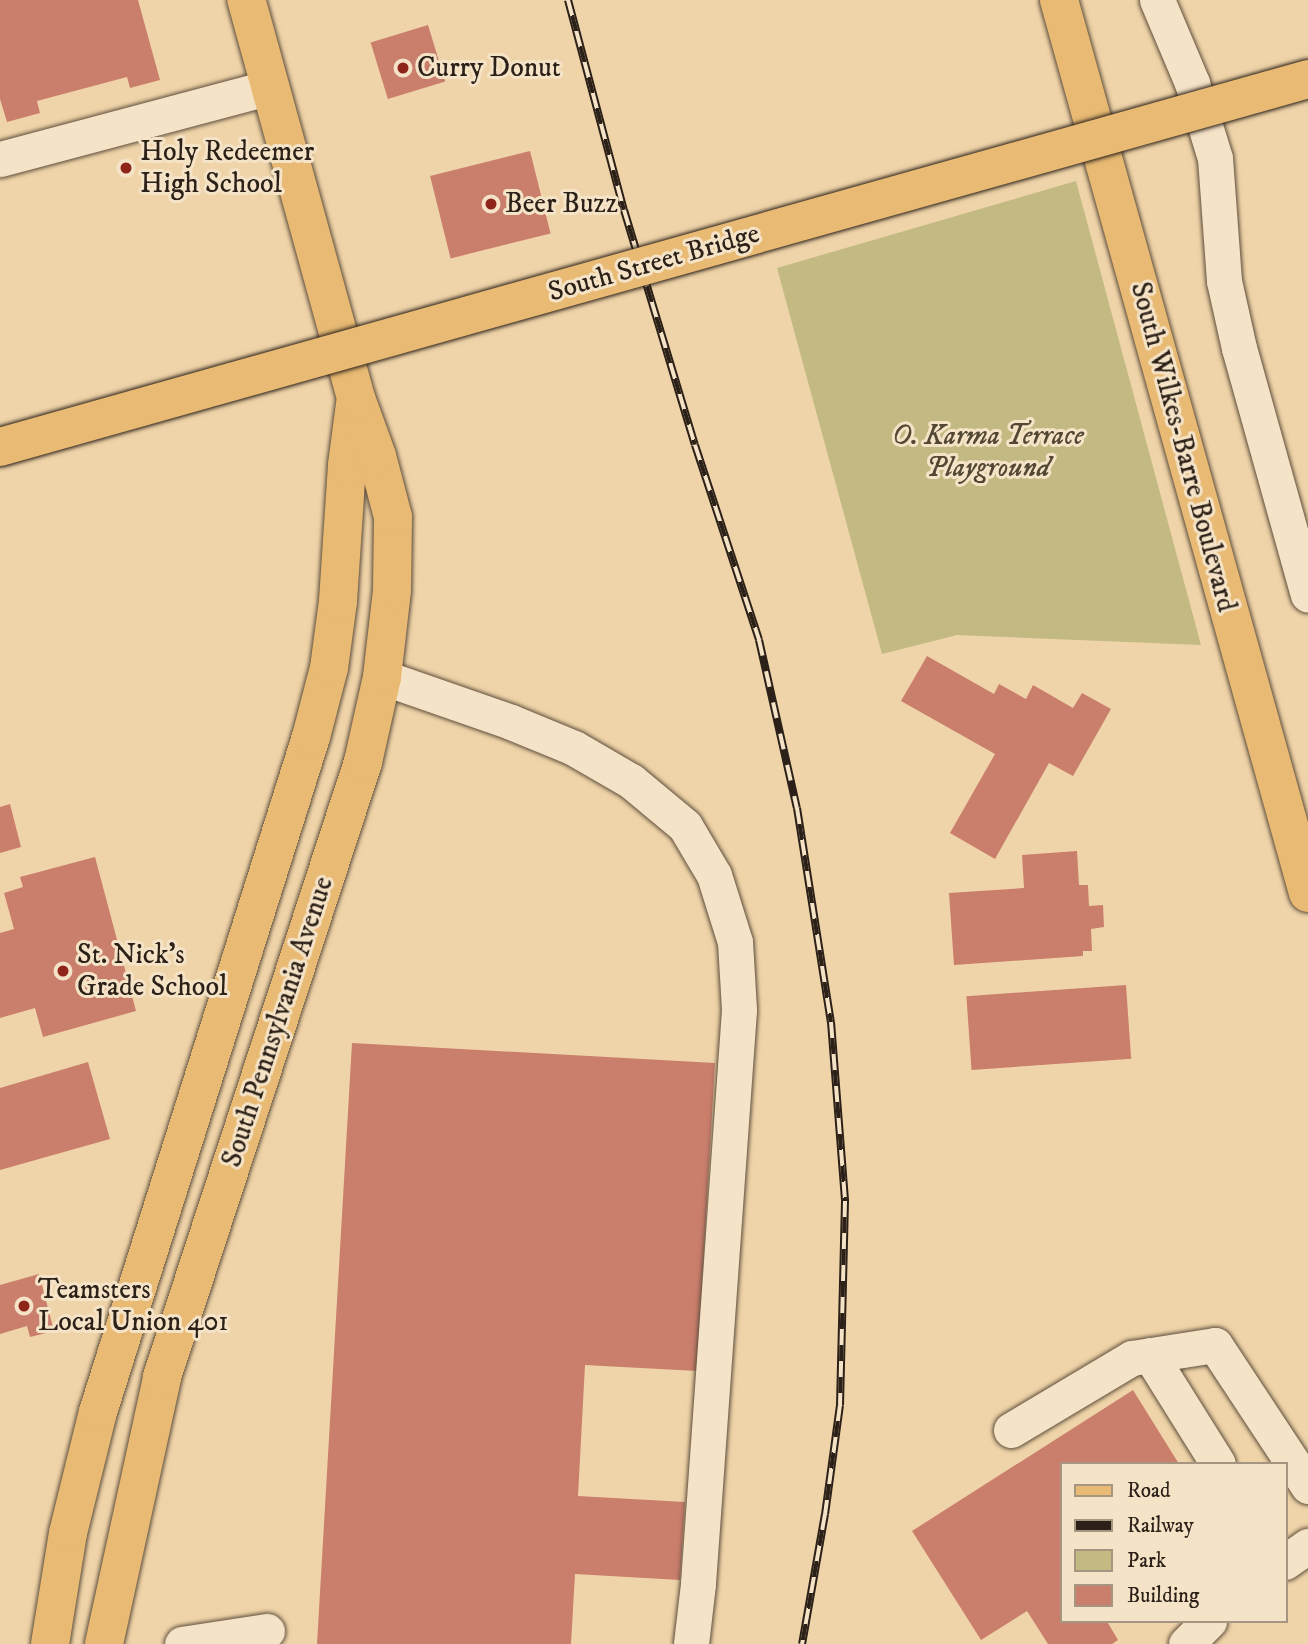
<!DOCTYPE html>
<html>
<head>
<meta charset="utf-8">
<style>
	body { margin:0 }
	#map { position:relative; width:1308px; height:1644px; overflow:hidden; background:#f0d4a9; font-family:"IM FELL DW Pica",serif }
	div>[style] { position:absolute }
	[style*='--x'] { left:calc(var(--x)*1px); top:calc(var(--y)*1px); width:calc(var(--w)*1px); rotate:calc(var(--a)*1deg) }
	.green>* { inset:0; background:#c2ba82 }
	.building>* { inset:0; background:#ca7e6c; transform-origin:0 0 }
	.roads { filter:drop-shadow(0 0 2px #5d4e3c) drop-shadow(0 0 2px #5d4e3c) }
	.minor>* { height:35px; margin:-17.5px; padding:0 17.5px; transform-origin:17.5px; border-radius:17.5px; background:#f5e3c7 }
	.major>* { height:38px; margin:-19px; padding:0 19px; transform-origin:19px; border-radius:19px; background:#e8ba74 }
	.rail>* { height:8px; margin-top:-4px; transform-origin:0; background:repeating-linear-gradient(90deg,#f5e3c7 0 16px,#2c2118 0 32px); box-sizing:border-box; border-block:2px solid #2c2118 }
	.bridges { filter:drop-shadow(0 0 2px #2c2118) drop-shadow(0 0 2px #2c2118) }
	.major-bridge>* { height:38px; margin:-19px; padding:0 19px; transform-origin:19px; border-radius:19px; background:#e8ba74 }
	.dots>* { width:19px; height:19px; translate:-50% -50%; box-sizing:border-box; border:4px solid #f5e3c7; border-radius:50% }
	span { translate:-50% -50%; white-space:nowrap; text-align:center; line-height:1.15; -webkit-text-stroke:6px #f5e3c7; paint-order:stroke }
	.poi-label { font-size:28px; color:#2c2118 }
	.left { translate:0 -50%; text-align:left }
	.street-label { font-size:28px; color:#2c2118 }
	.park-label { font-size:28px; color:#524732; font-style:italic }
	.legend { position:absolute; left:1060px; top:1462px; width:228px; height:161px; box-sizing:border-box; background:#f5e3c7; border:2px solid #a59581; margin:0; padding:9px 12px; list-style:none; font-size:21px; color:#2c2118 }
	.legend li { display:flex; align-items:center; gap:14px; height:35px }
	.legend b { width:35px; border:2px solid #a59581 }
</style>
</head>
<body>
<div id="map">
	<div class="green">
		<i style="clip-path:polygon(1076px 181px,1201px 645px,957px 635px,882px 654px,777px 268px)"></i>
	</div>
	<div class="building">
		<i style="clip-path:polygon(0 0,138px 0,160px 80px,130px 88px,127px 77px,37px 101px,40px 113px,7px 122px,0 99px)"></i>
		<i style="left:428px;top:25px;width:59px;height:60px;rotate:73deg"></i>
		<i style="left:530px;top:151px;width:85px;height:103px;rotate:76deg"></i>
		<i style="clip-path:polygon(927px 656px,994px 694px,999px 684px,1026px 699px,1033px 685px,1073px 708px,1082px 693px,1111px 709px,1073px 776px,1049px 763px,995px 859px,950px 833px,995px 754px,901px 701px)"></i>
		<i style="clip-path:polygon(10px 804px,21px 847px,0 853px,0 807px)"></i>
		<i style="clip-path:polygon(1077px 851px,1079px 885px,1088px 885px,1089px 906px,1103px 905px,1104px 927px,1091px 929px,1092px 951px,1083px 951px,1083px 956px,954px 965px,949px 893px,1024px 888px,1022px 855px)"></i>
		<i style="clip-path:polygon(95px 857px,136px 1011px,43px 1037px,35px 1008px,0 1018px,0 933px,14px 929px,4px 893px,23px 887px,20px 877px)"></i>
		<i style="left:1126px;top:985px;width:74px;height:160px;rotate:86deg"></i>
		<i style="clip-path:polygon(352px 1043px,715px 1063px,697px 1371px,585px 1365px,578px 1496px,685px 1502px,680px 1580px,575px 1574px,571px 1644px,317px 1644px)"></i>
		<i style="clip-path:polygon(88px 1062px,110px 1139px,0 1170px,0 1088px)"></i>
		<i style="clip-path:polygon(39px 1274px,54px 1331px,30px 1337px,27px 1326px,0 1334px,0 1285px)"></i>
		<i style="clip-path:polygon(1133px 1390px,1179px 1464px,1061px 1464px,1061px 1621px,1111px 1621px,1108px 1623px,1118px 1640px,1112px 1644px,1048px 1644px,1027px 1611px,981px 1640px,912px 1531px)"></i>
	</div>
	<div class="roads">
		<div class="minor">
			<i style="--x:1157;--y:0;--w:90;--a:67.1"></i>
			<i style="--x:1192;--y:83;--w:78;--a:73"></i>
			<i style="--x:1215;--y:158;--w:123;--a:85.8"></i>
			<i style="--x:1224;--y:281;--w:69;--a:77.4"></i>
			<i style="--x:1239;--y:348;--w:256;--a:74.4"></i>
			<i style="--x:0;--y:159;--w:279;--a:-14.9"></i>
			<i style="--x:382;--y:677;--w:137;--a:19.2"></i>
			<i style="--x:511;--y:722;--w:68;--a:22.4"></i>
			<i style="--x:574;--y:748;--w:66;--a:30.1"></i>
			<i style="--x:631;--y:781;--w:70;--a:39.8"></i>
			<i style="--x:685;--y:826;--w:57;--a:59.4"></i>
			<i style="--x:714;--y:875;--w:70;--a:72.6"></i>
			<i style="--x:735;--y:942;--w:68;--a:86.6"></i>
			<i style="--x:739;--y:1010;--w:575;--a:94.09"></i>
			<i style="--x:698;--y:1584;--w:60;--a:96.7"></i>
			<i style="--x:1150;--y:1355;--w:128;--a:58"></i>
			<i style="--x:1011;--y:1430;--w:141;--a:-30.8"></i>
			<i style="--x:1132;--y:1358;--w:84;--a:-8.9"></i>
			<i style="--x:1215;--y:1345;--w:169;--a:56.6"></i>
			<i style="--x:1285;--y:1562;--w:28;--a:-35"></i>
			<i style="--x:182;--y:1644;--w:86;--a:-8.7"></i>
			<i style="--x:1186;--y:1644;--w:33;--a:-45"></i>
		</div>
		<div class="major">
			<i style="--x:1059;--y:0;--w:927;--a:74.42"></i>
			<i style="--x:50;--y:1644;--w:112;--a:-80.8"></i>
			<i style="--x:68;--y:1533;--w:125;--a:-76.1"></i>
			<i style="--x:98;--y:1412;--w:708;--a:-72.49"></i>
			<i style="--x:311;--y:737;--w:71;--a:-75.4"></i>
			<i style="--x:329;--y:668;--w:68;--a:-82.3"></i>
			<i style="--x:338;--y:601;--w:136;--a:-86.2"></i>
			<i style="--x:347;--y:465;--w:62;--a:-82.5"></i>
			<i style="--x:104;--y:1644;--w:273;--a:-77.7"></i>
			<i style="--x:162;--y:1377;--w:647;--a:-71.9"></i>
			<i style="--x:363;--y:762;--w:87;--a:-77.4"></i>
			<i style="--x:382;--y:677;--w:88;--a:-83.4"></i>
			<i style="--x:392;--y:590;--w:73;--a:-89.2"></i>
			<i style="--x:393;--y:517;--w:63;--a:-104.7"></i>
			<i style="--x:377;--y:456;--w:62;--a:-109.9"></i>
			<i style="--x:356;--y:398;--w:413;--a:-105.4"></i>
		</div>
	</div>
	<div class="rail">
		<i style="--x:568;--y:0;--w:217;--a:75.1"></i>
		<i style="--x:624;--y:210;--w:245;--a:73.2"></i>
		<i style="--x:695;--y:445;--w:205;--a:71.8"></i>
		<i style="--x:759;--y:640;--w:172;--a:77.3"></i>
		<i style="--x:797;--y:808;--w:217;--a:81"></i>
		<i style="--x:831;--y:1022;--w:180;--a:85.5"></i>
		<i style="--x:845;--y:1201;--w:204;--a:91.4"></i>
		<i style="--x:840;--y:1405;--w:110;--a:97.8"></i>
		<i style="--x:825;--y:1514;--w:132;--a:100"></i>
	</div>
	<div class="bridges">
		<div class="major-bridge">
			<i style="--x:0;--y:447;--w:1359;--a:-15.71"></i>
		</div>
	</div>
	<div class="dots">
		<i style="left:403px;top:68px;background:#8f2418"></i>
		<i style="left:126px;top:168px;background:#8f2418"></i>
		<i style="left:491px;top:204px;background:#8f2418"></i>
		<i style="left:63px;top:971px;background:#8f2418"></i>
		<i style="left:24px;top:1306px;background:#8f2418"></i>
	</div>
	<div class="poi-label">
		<span class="left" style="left:417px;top:68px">Curry Donut</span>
		<span class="left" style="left:140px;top:168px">Holy Redeemer<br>High School</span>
		<span class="left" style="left:505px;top:204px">Beer Buzz</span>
		<span class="left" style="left:77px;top:971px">St. Nick's<br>Grade School</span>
		<span class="left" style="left:38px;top:1306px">Teamsters<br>Local Union 401</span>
	</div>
	<div class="street-label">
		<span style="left:654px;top:263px;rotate:-16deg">South Street Bridge</span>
		<span style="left:1183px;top:447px;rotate:75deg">South Wilkes-Barre Boulevard</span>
		<span style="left:278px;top:1022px;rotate:-72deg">South Pennsylvania Avenue</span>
	</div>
	<div class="park-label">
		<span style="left:988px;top:452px">O. Karma Terrace<br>Playground</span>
	</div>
	<ul class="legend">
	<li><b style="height:9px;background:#e8ba74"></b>Road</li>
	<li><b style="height:9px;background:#2c2118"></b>Railway</li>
	<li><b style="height:19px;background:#c2ba82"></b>Park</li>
	<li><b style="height:19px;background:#ca7e6c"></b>Building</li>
	</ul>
</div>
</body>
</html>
